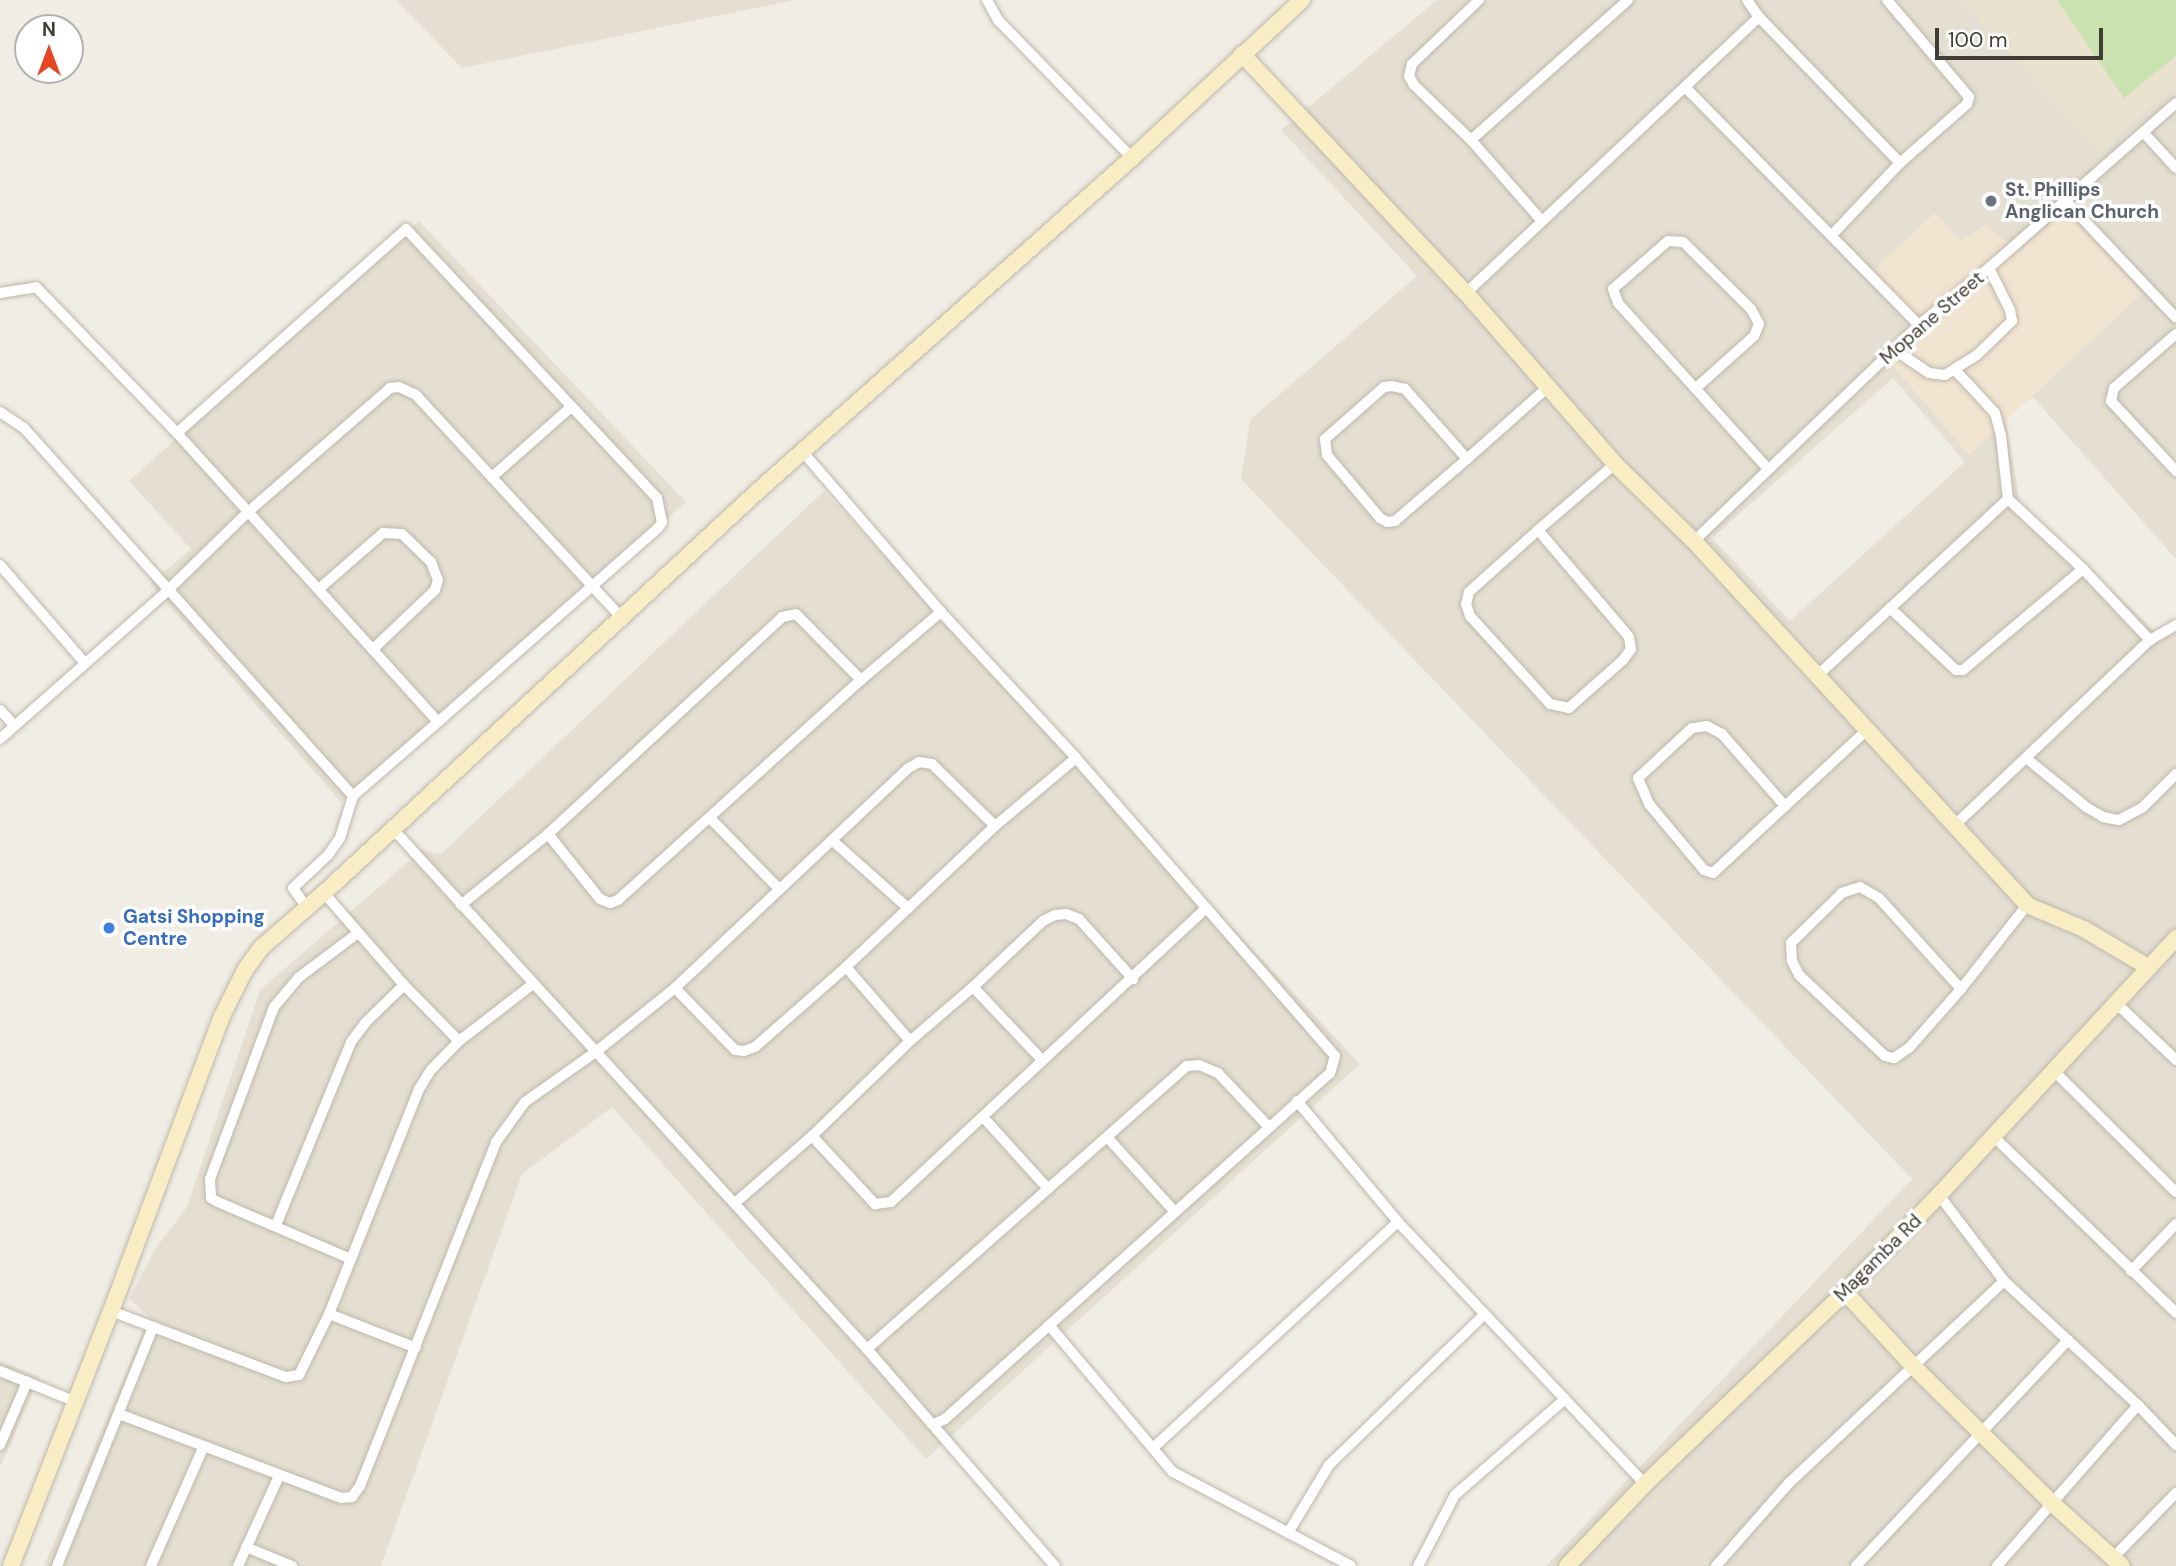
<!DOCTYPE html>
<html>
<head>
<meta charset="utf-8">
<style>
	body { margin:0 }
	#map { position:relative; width:2176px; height:1566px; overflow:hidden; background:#f0ede4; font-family:"DM Sans",sans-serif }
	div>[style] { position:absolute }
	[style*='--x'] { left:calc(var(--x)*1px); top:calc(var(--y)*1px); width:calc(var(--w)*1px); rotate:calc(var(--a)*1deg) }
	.residential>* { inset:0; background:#e4dfd2 }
	.commercial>* { inset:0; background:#f1e4d0 }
	.education>* { inset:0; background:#e8e2cf }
	.green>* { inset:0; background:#cae2af }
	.roads { filter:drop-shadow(0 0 2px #beb7aa) drop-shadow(0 0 2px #beb7aa) }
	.street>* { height:10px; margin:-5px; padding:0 5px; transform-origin:5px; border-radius:5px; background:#fff }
	.secondary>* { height:16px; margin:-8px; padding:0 8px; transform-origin:8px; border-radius:8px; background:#f9edc5 }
	.dots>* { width:19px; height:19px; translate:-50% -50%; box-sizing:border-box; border:4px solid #fff; border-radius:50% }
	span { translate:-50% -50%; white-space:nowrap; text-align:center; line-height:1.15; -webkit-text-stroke:7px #fff; paint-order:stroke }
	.worship-label { font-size:19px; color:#5b616d; font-weight:700 }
	.left { translate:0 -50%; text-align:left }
	.street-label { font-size:19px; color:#423d34 }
	.shop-label { font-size:19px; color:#366cbe; font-weight:700 }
	.north { position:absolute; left:14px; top:14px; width:70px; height:70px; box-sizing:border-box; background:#fff; border:2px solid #b3b1ae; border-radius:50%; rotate:0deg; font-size:19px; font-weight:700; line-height:28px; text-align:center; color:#423d34 }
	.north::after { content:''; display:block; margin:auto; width:24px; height:32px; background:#e74424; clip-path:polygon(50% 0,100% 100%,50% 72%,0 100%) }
	.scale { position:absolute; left:1935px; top:28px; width:168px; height:32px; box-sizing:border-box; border:4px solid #423d34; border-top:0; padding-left:9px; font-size:21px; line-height:24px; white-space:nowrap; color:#423d34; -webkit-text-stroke:5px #fff; paint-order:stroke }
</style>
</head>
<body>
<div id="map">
	<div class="residential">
		<i style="clip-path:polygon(396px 0,795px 0,462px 68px)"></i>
		<i style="clip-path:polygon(evenodd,1437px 0,1969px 0,2176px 62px,2176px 559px,2033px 397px,2003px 407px,2020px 503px,2160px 636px,2176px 629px,2176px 1566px,1546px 1566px,1912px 1179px,1241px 479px,1250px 420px,1417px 276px,1281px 130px,1437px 0,1893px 378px,1965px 462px,1790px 621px,1712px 538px,1893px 378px)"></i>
		<i style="clip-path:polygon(419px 221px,686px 502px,341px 802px,150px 584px,191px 549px,129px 481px)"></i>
		<i style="clip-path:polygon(824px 491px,1360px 1064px,926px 1459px,612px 1107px,522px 1174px,381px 1566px,44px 1566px,149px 1317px,129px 1298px,156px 1248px,187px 1207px,260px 990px,422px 850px,441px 854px)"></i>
		<i style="clip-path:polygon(0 1361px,40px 1377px,0 1467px)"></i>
	</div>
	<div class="commercial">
		<i style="clip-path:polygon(2065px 211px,2142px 294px,1969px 455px,1893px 366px,1931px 330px,1873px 270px,1935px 213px,1960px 240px,1987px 224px,2018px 253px)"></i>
	</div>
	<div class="education">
		<i style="clip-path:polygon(1962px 0,2176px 0,2176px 84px,2100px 153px)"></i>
	</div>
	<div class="green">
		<i style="clip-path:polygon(2057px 0,2176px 0,2176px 56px,2124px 98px)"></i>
	</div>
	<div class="roads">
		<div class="street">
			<i style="--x:987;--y:0;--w:23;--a:61"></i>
			<i style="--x:998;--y:20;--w:192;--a:45.8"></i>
			<i style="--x:1479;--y:0;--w:93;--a:136.3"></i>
			<i style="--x:1412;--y:64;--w:12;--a:104"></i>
			<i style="--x:1409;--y:76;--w:10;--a:61"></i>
			<i style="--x:1414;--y:85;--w:79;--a:44"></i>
			<i style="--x:1471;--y:140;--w:106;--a:48.8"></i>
			<i style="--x:1747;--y:0;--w:21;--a:55"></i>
			<i style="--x:1887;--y:0;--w:127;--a:49.8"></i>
			<i style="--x:1969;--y:97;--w:7;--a:106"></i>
			<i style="--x:1967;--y:104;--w:89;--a:138.6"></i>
			<i style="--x:1685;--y:87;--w:334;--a:45.5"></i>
			<i style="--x:2144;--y:133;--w:47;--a:47.6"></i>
			<i style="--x:1471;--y:140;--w:210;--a:-41.7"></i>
			<i style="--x:2064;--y:199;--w:163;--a:46.7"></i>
			<i style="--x:0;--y:293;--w:36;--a:-9"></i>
			<i style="--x:36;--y:287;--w:203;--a:46"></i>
			<i style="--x:1466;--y:293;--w:403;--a:-43.3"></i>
			<i style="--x:1759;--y:17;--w:203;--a:46"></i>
			<i style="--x:1900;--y:163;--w:99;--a:133.4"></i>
			<i style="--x:2176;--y:334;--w:82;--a:138.9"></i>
			<i style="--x:2114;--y:388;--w:13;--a:103"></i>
			<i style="--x:2111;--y:401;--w:96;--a:47.1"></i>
			<i style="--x:1895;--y:350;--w:41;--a:34.1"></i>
			<i style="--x:1929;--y:373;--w:16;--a:7"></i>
			<i style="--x:1945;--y:375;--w:38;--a:-32"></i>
			<i style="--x:1977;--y:355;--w:49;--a:-44.2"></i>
			<i style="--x:2012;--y:321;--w:11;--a:-100"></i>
			<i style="--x:2010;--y:310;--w:47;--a:-116.6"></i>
			<i style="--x:1956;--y:371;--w:57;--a:47.1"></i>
			<i style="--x:1995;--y:413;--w:24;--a:75"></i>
			<i style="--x:2001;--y:436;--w:63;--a:83.7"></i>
			<i style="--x:2008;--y:499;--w:103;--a:43"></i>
			<i style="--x:2083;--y:569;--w:98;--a:46.7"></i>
			<i style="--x:1696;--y:388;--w:78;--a:-41.9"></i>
			<i style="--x:1754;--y:336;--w:13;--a:-67"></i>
			<i style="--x:1759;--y:324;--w:17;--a:-118"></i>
			<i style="--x:1751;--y:309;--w:95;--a:-135.4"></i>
			<i style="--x:1683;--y:242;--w:15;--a:-176"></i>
			<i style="--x:1668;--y:241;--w:73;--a:138.9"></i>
			<i style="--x:1613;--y:289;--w:15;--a:70"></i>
			<i style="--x:1618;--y:303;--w:222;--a:47.9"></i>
			<i style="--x:0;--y:412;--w:29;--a:34"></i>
			<i style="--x:24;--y:428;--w:494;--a:48.2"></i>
			<i style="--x:353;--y:796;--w:113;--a:-41"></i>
			<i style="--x:438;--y:722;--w:293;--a:-41.4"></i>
			<i style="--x:658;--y:528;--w:7;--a:-56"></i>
			<i style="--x:662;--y:522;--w:25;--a:-102"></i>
			<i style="--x:657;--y:498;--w:368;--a:-133"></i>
			<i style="--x:406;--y:229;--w:307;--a:138.3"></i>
			<i style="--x:177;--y:433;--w:389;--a:47.9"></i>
			<i style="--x:802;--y:451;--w:213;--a:49.2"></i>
			<i style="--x:941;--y:612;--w:199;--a:47.2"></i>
			<i style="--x:1076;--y:758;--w:395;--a:49"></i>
			<i style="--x:1335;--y:1056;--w:18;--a:106"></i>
			<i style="--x:1330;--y:1073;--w:518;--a:138.05"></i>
			<i style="--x:945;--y:1419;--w:12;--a:156"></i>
			<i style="--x:1467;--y:459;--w:94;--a:-131.5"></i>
			<i style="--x:1405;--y:389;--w:13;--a:-167"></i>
			<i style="--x:1392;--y:386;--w:8;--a:173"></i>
			<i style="--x:1384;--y:387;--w:79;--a:138.6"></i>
			<i style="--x:1325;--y:439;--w:16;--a:83"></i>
			<i style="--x:1327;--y:455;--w:82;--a:49.9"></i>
			<i style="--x:1380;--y:518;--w:8;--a:30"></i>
			<i style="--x:1387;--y:522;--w:8;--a:-7"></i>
			<i style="--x:1395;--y:521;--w:95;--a:-40.7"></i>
			<i style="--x:1467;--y:459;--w:108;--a:-41.6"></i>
			<i style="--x:492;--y:477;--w:104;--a:-41.5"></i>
			<i style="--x:1538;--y:530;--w:140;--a:49.6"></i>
			<i style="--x:1629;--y:637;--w:12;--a:81"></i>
			<i style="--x:1631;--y:649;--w:14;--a:126"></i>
			<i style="--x:1623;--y:660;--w:72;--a:138.4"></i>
			<i style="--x:1569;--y:708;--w:19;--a:-168"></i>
			<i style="--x:1550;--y:704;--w:119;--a:-132.3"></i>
			<i style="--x:1470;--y:616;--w:13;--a:-108"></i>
			<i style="--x:1466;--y:604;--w:12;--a:-76"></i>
			<i style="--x:1469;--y:592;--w:93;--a:-41.9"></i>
			<i style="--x:1538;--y:530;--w:101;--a:-40.6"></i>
			<i style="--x:1694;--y:541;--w:312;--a:-43.8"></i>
			<i style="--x:1919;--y:325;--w:90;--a:-39.2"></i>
			<i style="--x:1989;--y:268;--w:249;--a:-41.4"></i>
			<i style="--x:0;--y:565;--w:128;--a:49.1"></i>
			<i style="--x:320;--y:588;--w:84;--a:-41.1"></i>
			<i style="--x:383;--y:533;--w:19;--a:3"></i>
			<i style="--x:402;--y:534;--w:40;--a:44"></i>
			<i style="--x:431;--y:562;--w:19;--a:69"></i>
			<i style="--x:438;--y:580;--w:10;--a:107"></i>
			<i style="--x:435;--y:590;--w:86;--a:136.4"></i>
			<i style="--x:1890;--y:608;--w:91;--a:43.2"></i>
			<i style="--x:1956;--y:670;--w:7;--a:0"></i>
			<i style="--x:1963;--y:670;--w:157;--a:-40.1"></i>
			<i style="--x:1818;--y:675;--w:259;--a:-42.8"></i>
			<i style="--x:0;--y:710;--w:21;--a:47"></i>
			<i style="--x:0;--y:739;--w:223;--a:-41.5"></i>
			<i style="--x:167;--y:591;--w:113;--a:-44.3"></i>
			<i style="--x:248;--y:512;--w:189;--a:-41.1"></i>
			<i style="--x:390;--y:388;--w:9;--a:-6"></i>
			<i style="--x:399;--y:387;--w:19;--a:25"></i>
			<i style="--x:416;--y:395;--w:302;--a:47.3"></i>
			<i style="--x:2026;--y:758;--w:77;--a:39.2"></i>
			<i style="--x:2086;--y:807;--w:20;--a:30"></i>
			<i style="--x:2103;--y:817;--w:16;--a:11"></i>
			<i style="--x:2119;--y:820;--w:27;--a:-28"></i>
			<i style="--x:2143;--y:807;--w:47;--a:-45"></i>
			<i style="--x:1785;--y:806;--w:96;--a:-131.2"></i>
			<i style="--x:1722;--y:734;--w:17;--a:-152"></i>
			<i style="--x:1707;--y:726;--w:15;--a:172"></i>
			<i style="--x:1692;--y:728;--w:74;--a:137.2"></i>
			<i style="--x:1638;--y:778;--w:28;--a:67"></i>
			<i style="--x:1649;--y:804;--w:86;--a:50.2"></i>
			<i style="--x:1704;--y:870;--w:9;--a:18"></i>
			<i style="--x:1713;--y:873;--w:209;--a:-42.9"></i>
			<i style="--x:711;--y:819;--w:98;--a:45.8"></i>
			<i style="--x:1956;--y:824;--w:267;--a:-43.5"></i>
			<i style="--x:2150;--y:640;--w:30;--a:-30"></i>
			<i style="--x:393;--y:829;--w:704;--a:47.65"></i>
			<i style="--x:867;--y:1349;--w:287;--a:49.1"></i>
			<i style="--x:548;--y:834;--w:83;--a:51.3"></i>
			<i style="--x:600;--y:899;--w:11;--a:22"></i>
			<i style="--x:610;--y:903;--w:9;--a:-21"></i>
			<i style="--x:618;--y:900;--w:328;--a:-42.2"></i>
			<i style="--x:861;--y:680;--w:105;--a:-40.4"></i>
			<i style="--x:833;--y:841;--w:101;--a:41.8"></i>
			<i style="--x:324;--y:893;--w:122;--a:49"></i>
			<i style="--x:404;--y:985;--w:78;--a:45.5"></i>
			<i style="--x:461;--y:905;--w:112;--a:-39.2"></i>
			<i style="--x:548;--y:834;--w:319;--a:-42.8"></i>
			<i style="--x:782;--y:617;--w:14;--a:-12"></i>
			<i style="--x:796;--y:614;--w:93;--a:45.4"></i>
			<i style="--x:307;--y:908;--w:24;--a:-125"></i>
			<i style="--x:293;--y:888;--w:48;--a:-43.3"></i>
			<i style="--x:328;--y:855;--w:21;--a:-55"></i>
			<i style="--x:340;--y:838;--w:44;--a:-72.8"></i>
			<i style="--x:846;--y:967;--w:98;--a:49.1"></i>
			<i style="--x:973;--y:987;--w:100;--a:46.6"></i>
			<i style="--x:675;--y:988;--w:86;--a:45.9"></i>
			<i style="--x:735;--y:1050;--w:9;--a:6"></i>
			<i style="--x:744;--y:1051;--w:12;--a:-20"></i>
			<i style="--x:755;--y:1047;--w:121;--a:-41.3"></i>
			<i style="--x:846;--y:967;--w:205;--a:-43.4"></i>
			<i style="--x:995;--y:826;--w:106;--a:-40"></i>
			<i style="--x:1961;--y:989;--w:122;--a:-132"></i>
			<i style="--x:1879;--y:898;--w:22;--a:-150"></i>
			<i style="--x:1860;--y:887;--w:19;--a:162"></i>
			<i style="--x:1842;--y:893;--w:71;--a:135.6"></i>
			<i style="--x:1791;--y:943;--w:18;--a:87"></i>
			<i style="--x:1792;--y:961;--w:16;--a:63"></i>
			<i style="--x:1799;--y:975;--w:118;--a:43.3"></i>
			<i style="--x:1885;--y:1056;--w:9;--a:13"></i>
			<i style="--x:1894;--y:1058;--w:18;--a:-34"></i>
			<i style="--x:1909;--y:1048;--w:79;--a:-48.6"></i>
			<i style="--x:1961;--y:989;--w:107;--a:-51.8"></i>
			<i style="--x:2116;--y:1003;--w:83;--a:43.5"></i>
			<i style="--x:2054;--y:1071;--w:172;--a:44.8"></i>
			<i style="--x:1297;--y:1101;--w:158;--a:50.1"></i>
			<i style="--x:1398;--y:1222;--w:360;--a:46.7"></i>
			<i style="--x:983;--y:1117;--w:97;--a:47.9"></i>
			<i style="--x:812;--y:1136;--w:93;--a:47.2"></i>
			<i style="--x:875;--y:1204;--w:16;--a:-7"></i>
			<i style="--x:891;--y:1202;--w:429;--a:-43"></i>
			<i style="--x:1993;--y:1136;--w:255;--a:44"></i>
			<i style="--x:1107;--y:1137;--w:101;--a:47.8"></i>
			<i style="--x:1939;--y:1195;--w:108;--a:52.9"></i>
			<i style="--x:2004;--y:1281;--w:183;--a:42.8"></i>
			<i style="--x:2138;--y:1405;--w:55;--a:46.5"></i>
			<i style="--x:735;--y:1203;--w:102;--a:-41"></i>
			<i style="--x:812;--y:1136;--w:136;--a:-44.1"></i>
			<i style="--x:910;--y:1041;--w:83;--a:-40.6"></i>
			<i style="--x:973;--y:987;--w:96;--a:-43.3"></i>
			<i style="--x:1043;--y:921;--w:13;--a:-27"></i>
			<i style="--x:1055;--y:915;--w:11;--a:-5"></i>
			<i style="--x:1066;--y:914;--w:14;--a:21"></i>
			<i style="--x:1079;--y:919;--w:81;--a:48"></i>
			<i style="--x:276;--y:1225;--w:198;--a:-67.7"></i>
			<i style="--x:351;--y:1042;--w:25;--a:-53"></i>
			<i style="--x:366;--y:1022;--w:53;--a:-44.2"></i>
			<i style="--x:351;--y:1259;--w:147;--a:-156.8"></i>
			<i style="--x:216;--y:1201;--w:6;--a:-149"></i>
			<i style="--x:211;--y:1198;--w:19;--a:-93"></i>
			<i style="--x:210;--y:1179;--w:184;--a:-69.6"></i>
			<i style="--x:274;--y:1007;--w:38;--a:-50"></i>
			<i style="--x:298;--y:978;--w:75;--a:-36.9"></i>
			<i style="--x:2131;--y:1271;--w:65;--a:-46.2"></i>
			<i style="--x:111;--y:1311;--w:187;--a:20.7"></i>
			<i style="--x:286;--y:1377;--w:13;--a:-9"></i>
			<i style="--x:299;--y:1375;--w:68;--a:-63.8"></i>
			<i style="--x:329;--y:1314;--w:242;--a:-68.2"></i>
			<i style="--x:419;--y:1089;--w:22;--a:-58"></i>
			<i style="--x:431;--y:1070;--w:40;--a:-46"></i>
			<i style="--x:459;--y:1041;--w:93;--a:-37.6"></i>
			<i style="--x:329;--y:1314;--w:93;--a:21.3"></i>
			<i style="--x:1049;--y:1325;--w:192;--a:49.9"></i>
			<i style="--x:1173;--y:1472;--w:201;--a:27.8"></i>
			<i style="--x:867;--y:1349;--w:427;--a:-41.5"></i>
			<i style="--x:1187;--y:1066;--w:12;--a:-5"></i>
			<i style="--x:1199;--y:1065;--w:21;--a:23"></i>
			<i style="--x:1218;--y:1073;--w:73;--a:46.7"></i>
			<i style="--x:0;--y:1371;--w:82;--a:22.2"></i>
			<i style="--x:119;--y:1414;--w:237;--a:20.7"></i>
			<i style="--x:341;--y:1498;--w:11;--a:-5"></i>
			<i style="--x:352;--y:1497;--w:14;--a:-54"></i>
			<i style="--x:360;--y:1486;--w:370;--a:-68.4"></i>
			<i style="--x:496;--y:1142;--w:49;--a:-54.1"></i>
			<i style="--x:525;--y:1102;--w:88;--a:-35.3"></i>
			<i style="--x:597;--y:1051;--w:100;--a:-38.9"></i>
			<i style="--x:675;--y:988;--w:319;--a:-43.3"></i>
			<i style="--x:907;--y:769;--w:14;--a:-30"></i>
			<i style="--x:919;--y:762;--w:13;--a:9"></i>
			<i style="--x:932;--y:764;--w:88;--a:44.5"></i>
			<i style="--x:0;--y:1445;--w:69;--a:-66.8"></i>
			<i style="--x:1153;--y:1448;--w:333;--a:-42.7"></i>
			<i style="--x:1288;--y:1533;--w:79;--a:-58.9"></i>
			<i style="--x:1329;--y:1465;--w:217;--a:-44.1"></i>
			<i style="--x:246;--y:1547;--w:50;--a:22.4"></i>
			<i style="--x:2113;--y:1558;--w:91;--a:-45.9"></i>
			<i style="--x:57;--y:1566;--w:258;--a:-68.1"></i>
			<i style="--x:151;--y:1566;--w:129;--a:-66.2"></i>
			<i style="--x:238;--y:1566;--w:99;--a:-65.5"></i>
			<i style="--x:1418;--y:1566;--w:80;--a:-62.5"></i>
			<i style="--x:1455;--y:1495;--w:146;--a:-41.1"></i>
			<i style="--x:1716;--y:1566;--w:111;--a:-48.7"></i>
			<i style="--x:1789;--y:1483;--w:295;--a:-43.2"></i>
			<i style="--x:1856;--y:1566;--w:310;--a:-46.8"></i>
			<i style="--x:1997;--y:1566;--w:214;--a:-48.8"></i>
		</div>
		<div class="secondary">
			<i style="--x:1242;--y:54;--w:328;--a:46.9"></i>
			<i style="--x:1466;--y:293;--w:227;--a:48.9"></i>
			<i style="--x:1615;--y:464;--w:110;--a:44.3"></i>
			<i style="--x:1694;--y:541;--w:493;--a:47.5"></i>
			<i style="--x:2027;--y:905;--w:62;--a:22.8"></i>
			<i style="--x:2084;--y:929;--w:74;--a:30.7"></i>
			<i style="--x:1845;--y:1292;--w:100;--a:47.4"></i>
			<i style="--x:1913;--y:1366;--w:198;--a:44.6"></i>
			<i style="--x:2054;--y:1505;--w:91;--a:41.9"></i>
			<i style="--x:11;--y:1566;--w:274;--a:-68.6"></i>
			<i style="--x:111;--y:1311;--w:315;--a:-69.4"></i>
			<i style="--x:222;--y:1016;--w:51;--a:-63.4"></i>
			<i style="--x:245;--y:970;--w:29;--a:-54"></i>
			<i style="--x:262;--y:947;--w:82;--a:-41.1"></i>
			<i style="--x:324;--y:893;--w:592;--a:-42.81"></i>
			<i style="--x:758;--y:491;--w:501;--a:-41.68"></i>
			<i style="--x:1132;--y:158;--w:232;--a:-42.9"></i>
			<i style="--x:1567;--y:1566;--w:113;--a:-46.4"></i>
			<i style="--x:1645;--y:1484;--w:277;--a:-43.8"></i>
			<i style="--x:1845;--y:1292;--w:135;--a:-45.9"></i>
			<i style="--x:1939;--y:1195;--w:350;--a:-47.3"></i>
		</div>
	</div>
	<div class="dots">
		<i style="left:1991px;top:201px;background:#6b7280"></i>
		<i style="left:109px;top:928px;background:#3f7fe0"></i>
	</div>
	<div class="worship-label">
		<span class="left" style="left:2005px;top:201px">St. Phillips<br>Anglican Church</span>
	</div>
	<div class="street-label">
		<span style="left:1932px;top:318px;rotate:-41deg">Mopane Street</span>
		<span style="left:1878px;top:1258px;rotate:-45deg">Magamba Rd</span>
	</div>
	<div class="shop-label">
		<span class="left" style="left:123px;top:928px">Gatsi Shopping<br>Centre</span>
	</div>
	<div class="north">N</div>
	<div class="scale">100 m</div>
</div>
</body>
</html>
